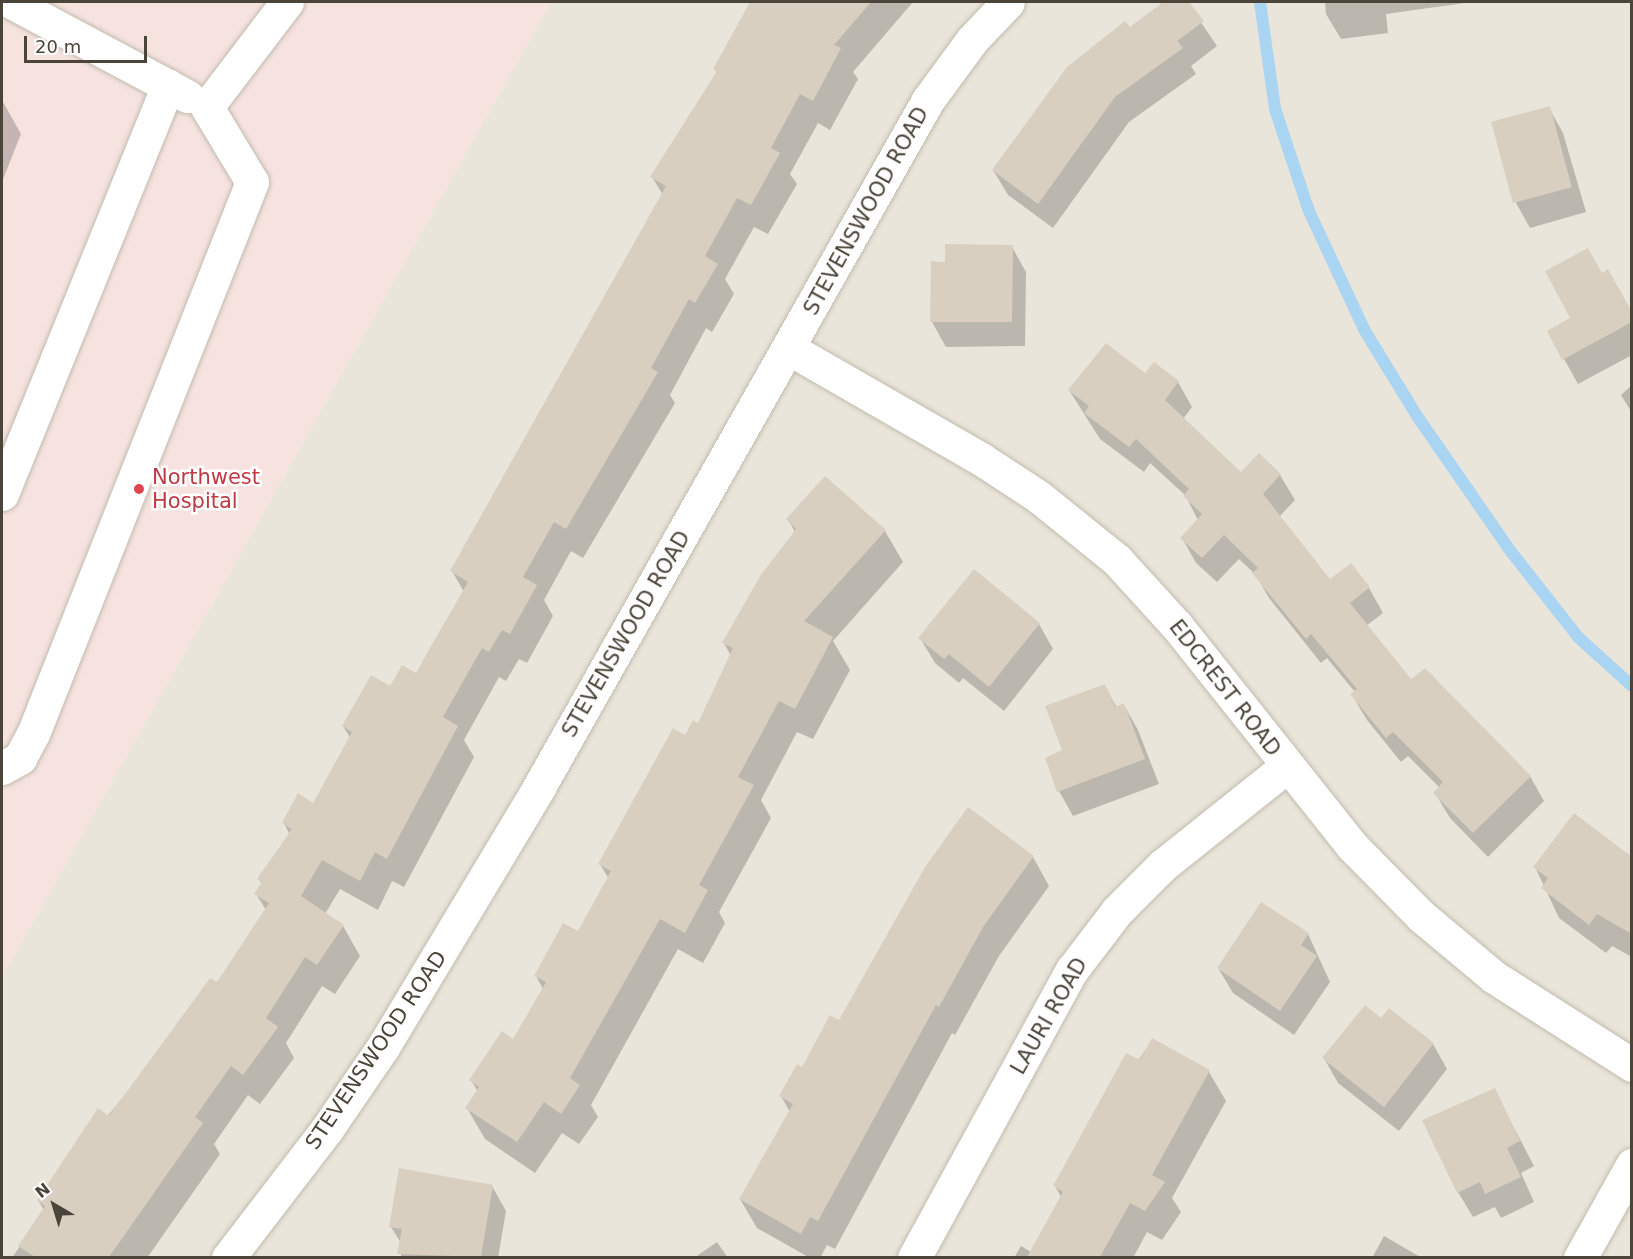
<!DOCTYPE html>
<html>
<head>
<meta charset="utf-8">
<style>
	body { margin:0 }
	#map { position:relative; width:1633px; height:1259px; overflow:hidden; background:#f6f3ec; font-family:"DejaVu Sans",sans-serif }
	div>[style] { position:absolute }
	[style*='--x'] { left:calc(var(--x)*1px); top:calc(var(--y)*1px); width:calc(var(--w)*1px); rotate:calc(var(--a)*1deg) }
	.residential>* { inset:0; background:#eae5da }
	.medical>* { inset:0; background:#f6e3e0 }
	.shadow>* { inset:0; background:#0003 }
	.stream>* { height:12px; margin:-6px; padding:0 6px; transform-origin:6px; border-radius:6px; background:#a9d4f2 }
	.building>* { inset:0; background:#d8cfc1; transform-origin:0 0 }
	.roads { filter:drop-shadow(0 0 2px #c2bbae) drop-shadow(0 0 2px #c2bbae) }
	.minor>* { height:33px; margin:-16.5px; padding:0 16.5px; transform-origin:16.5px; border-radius:16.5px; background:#fff }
	.dots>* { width:16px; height:16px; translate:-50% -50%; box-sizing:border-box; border:3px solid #fff; border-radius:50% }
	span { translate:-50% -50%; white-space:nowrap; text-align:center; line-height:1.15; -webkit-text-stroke:5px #fff; paint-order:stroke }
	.street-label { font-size:21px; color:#4b4439 }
	.health-label { font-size:21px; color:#be3a42 }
	.left { translate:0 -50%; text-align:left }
	.frame { position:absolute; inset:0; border:3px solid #4b4439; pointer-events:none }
	.north { position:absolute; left:24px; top:1175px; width:60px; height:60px; -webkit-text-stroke:4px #fff; paint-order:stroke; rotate:322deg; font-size:16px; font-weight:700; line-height:24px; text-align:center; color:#4b4439 }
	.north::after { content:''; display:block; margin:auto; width:21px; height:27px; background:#4b4439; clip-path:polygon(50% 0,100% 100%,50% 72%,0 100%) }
	.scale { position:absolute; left:24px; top:36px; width:123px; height:27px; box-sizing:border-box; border:3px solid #4b4439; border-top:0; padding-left:8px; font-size:18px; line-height:21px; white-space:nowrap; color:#4b4439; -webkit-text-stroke:4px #fff; paint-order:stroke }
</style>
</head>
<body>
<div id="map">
	<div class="residential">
		<i style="clip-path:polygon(551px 2px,1631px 2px,1631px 1257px,2px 1258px,2px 977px)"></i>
	</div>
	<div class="medical">
		<i style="clip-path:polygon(2px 2px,551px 2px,2px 977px)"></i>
	</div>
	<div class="shadow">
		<i style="clip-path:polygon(763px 2px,913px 2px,853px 72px,858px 79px,830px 130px,818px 123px,790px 174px,797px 184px,768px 234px,754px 227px,725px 279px,734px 294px,712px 332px,706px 328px,670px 395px,675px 403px,583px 558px,571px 551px,544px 600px,553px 616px,527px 663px,519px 659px,506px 681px,499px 677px,464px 740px,474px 757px,404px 887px,392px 881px,378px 910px,340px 889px,325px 914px,343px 926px,360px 956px,335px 994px,322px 986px,286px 1043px,294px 1058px,260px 1104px,248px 1095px,214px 1144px,220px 1154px,147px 1258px,12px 1258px,44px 1210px,38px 1200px,217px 984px,266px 910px,256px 894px,262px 884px,259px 879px,290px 835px,284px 823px,314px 805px,351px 739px,343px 726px,391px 688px,416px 675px,464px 592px,452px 571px,663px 195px,652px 177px,717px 73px,715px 69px)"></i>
		<i style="clip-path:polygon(1166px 2px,1187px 2px,1217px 46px,1191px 66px,1196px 74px,1129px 122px,1053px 228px,1008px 195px,993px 170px,1130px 29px)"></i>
		<i style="clip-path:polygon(1325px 2px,1472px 2px,1386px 14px,1388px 33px,1341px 39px,1326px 14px)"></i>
		<i style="clip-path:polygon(2px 100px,21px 134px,2px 182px)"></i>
		<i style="clip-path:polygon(1549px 108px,1563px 133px,1586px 212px,1530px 228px,1516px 203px)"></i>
		<i style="clip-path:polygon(1012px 247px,1026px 272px,1025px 346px,946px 347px,932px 322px,946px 263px)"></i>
		<i style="clip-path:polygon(1602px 275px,1632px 313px,1632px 355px,1578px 384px,1549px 332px,1572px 319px)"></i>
		<i style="clip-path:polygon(1146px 375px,1178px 382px,1192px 407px,1183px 419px,1241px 474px,1259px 455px,1280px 475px,1295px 500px,1279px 517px,1330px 581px,1369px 588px,1383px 613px,1366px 626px,1411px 681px,1530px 776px,1544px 801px,1488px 857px,1450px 818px,1435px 793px,1440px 788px,1408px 756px,1401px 762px,1367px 720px,1352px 695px,1355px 692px,1327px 658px,1321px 663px,1269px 598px,1256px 575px,1239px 559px,1217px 582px,1196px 563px,1182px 538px,1198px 520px,1185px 495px,1150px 463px,1144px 472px,1100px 439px,1069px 390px)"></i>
		<i style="clip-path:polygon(1632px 385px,1632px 413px,1621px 395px)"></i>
		<i style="clip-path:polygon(788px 519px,885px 531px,903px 562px,833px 641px,850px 670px,813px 739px,797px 732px,761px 800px,771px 818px,719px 912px,725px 923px,703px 963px,678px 949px,591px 1105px,598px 1117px,579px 1144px,562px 1133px,535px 1173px,485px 1139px,467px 1108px,478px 1092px,471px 1080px,514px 1041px,543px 989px,536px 976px,578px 933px,609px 879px,600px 864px,685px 737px,699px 725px,731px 656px,724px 643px,795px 532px)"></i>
		<i style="clip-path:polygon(1039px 624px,1053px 649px,1004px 711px,963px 678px,959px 683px,935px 663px,920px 638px)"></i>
		<i style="clip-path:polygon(1104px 685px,1117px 708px,1124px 705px,1138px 730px,1159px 784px,1073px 816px,1059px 791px,1064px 751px)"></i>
		<i style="clip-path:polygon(1033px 857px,1049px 886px,999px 956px,955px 1035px,952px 1033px,835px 1249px,827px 1245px,820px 1258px,810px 1258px,757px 1228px,740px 1199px,790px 1112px,781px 1096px,839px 1022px)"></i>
		<i style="clip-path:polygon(1632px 858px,1632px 957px,1612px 946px,1606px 953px,1559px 918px,1535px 867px)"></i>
		<i style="clip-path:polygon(1308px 934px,1330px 982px,1294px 1035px,1233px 993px,1218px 968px)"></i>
		<i style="clip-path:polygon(1381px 1020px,1433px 1044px,1447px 1069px,1399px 1131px,1338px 1083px,1324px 1058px)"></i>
		<i style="clip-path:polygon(1152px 1040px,1209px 1072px,1226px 1101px,1172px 1198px,1181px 1212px,1162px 1240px,1147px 1232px,1133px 1258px,1014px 1258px,1021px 1246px,1031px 1252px,1061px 1197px,1055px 1186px)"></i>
		<i style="clip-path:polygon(1494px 1090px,1534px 1166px,1521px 1173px,1534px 1202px,1501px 1218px,1495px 1207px,1473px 1217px,1458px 1192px)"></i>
		<i style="clip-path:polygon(492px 1186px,506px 1211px,498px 1258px,401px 1258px,401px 1243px,391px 1227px)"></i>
		<i style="clip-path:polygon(1384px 1236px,1422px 1258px,1372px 1258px)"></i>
		<i style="clip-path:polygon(717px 1242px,728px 1258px,694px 1258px)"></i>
	</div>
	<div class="stream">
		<i style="--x:1260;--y:2;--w:108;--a:82"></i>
		<i style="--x:1275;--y:109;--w:108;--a:71.6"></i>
		<i style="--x:1309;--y:211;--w:132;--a:65"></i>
		<i style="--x:1365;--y:331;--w:100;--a:58.5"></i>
		<i style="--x:1417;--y:416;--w:167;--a:55.3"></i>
		<i style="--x:1512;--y:553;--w:107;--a:51.8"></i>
		<i style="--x:1578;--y:637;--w:73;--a:42.2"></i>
	</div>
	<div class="building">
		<i style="clip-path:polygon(750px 2px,871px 2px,834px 45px,841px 48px,813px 101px,800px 94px,771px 148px,780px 153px,751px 205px,737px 198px,705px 256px,718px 264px,695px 303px,689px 299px,651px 368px,658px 372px,566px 529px,554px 522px,523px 577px,537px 585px,510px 634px,502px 630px,489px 652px,482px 648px,443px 717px,458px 726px,387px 859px,375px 852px,360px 881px,322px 860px,301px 896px,344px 925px,317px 965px,305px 957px,266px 1018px,278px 1027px,243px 1075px,231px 1066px,195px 1117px,203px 1123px,109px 1257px,35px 1257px,18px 1246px,45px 1206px,37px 1200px,98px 1108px,109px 1116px,210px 978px,217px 982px,269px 903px,254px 894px,262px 882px,257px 879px,292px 829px,282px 823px,298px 793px,313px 803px,352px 732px,342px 726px,371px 675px,390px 686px,402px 665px,416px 673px,427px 653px,468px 582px,450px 571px,666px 186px,650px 177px,717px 71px,713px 69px)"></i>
		<i style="clip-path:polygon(1163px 2px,1189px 2px,1204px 21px,1177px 41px,1183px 48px,1115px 97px,1038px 204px,992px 170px,1067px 67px,1125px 21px,1130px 27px)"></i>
		<i style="left:1550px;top:106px;width:84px;height:61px;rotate:75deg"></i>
		<i style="clip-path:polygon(945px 244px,1013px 245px,1012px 322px,930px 322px,931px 261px,945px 262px)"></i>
		<i style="clip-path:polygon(1588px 248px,1602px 273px,1608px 269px,1632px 312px,1632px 322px,1562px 360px,1547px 331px,1570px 318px,1545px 271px)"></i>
		<i style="clip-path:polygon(1106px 343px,1145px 373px,1154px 362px,1179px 381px,1165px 400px,1241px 472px,1259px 453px,1281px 474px,1263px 494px,1330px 579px,1351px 563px,1370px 587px,1350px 603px,1411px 679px,1425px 668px,1531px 776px,1473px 833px,1433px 793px,1443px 782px,1393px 732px,1386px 738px,1350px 694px,1357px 689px,1311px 634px,1306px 639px,1252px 573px,1258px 568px,1224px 535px,1202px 558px,1180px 538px,1202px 514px,1183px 496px,1189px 489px,1136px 439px,1129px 447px,1084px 413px,1089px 406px,1068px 390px)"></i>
		<i style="clip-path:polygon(825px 476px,886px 530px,804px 621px,833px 637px,795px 709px,779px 701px,738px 777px,754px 785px,699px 885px,708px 890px,685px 933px,660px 919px,570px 1078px,580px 1085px,561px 1114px,544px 1102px,517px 1142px,465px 1108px,479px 1087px,469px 1080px,502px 1031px,513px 1039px,546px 982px,534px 976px,563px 923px,578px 931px,611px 871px,598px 864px,673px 728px,685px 735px,693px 720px,698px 723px,733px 648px,722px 643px,760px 576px,796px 529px,786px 519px)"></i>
		<i style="clip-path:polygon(974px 569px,1040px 623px,989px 687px,949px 654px,944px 659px,918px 638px)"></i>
		<i style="clip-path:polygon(1105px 684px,1115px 707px,1124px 703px,1145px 759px,1057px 792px,1045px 758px,1062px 750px,1045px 706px)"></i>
		<i style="clip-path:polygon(968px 807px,1034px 856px,983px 927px,939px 1007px,936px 1005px,818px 1221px,810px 1217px,801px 1234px,739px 1199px,793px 1104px,779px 1096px,797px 1064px,802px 1067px,830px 1015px,839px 1020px,925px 867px)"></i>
		<i style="clip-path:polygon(1574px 813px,1632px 857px,1632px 934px,1597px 914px,1589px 925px,1541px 888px,1548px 878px,1533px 867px)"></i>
		<i style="clip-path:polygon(1261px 902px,1309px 933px,1301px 945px,1317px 956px,1280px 1011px,1217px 968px)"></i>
		<i style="clip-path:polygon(1365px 1005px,1381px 1018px,1389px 1008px,1434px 1043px,1384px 1107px,1322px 1058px)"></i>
		<i style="clip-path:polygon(1152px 1038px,1210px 1070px,1152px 1175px,1165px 1182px,1145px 1211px,1130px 1203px,1100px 1257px,1027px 1257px,1063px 1192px,1053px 1186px,1126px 1053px,1140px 1060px)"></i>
		<i style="clip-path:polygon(1495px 1088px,1520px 1141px,1507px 1148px,1521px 1177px,1485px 1194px,1480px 1182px,1457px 1193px,1422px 1120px)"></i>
		<i style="clip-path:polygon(399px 1168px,493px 1185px,481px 1257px,397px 1254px,402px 1229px,389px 1227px)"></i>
	</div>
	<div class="roads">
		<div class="minor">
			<i style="--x:11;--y:2;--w:200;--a:28.1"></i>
			<i style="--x:788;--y:348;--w:223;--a:29.9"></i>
			<i style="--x:981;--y:459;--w:69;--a:33.2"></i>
			<i style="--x:1039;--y:497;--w:100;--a:38.9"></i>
			<i style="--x:1117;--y:560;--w:89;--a:47.7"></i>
			<i style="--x:1177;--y:626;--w:281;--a:51.5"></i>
			<i style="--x:1352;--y:846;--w:98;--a:45.4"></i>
			<i style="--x:1421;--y:916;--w:95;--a:39.9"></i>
			<i style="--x:1494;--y:977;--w:164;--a:32.5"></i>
			<i style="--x:2;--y:494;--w:441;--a:-67.9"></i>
			<i style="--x:2;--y:768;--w:21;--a:-29"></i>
			<i style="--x:20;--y:758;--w:27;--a:-62"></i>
			<i style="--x:33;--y:734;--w:594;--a:-68.36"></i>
			<i style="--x:252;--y:182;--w:87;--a:-121"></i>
			<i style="--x:207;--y:107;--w:132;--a:-52.7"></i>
			<i style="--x:228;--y:1258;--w:163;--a:-52.5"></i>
			<i style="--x:327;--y:1129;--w:99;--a:-55.7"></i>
			<i style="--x:383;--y:1047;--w:303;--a:-59"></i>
			<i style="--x:539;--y:787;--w:789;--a:-60.48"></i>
			<i style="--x:928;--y:100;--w:74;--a:-53.7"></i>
			<i style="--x:972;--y:40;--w:52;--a:-46.5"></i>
			<i style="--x:914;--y:1258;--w:328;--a:-61.3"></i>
			<i style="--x:1072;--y:970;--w:74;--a:-52.7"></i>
			<i style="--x:1117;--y:911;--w:65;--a:-45"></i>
			<i style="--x:1163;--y:865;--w:159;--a:-38.6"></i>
			<i style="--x:1580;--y:1258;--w:107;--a:-60.8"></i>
		</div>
	</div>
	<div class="dots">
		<i style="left:139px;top:489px;background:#e0444e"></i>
	</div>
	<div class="street-label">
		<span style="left:866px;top:211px;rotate:-61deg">STEVENSWOOD ROAD</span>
		<span style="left:626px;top:634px;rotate:-60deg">STEVENSWOOD ROAD</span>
		<span style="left:1225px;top:688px;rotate:52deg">EDCREST ROAD</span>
		<span style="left:1049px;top:1016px;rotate:-60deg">LAURI ROAD</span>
		<span style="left:376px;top:1050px;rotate:-56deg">STEVENSWOOD ROAD</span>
	</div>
	<div class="health-label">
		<span class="left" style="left:152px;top:489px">Northwest<br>Hospital</span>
	</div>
	<div class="frame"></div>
	<div class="north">N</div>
	<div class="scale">20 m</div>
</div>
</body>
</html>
